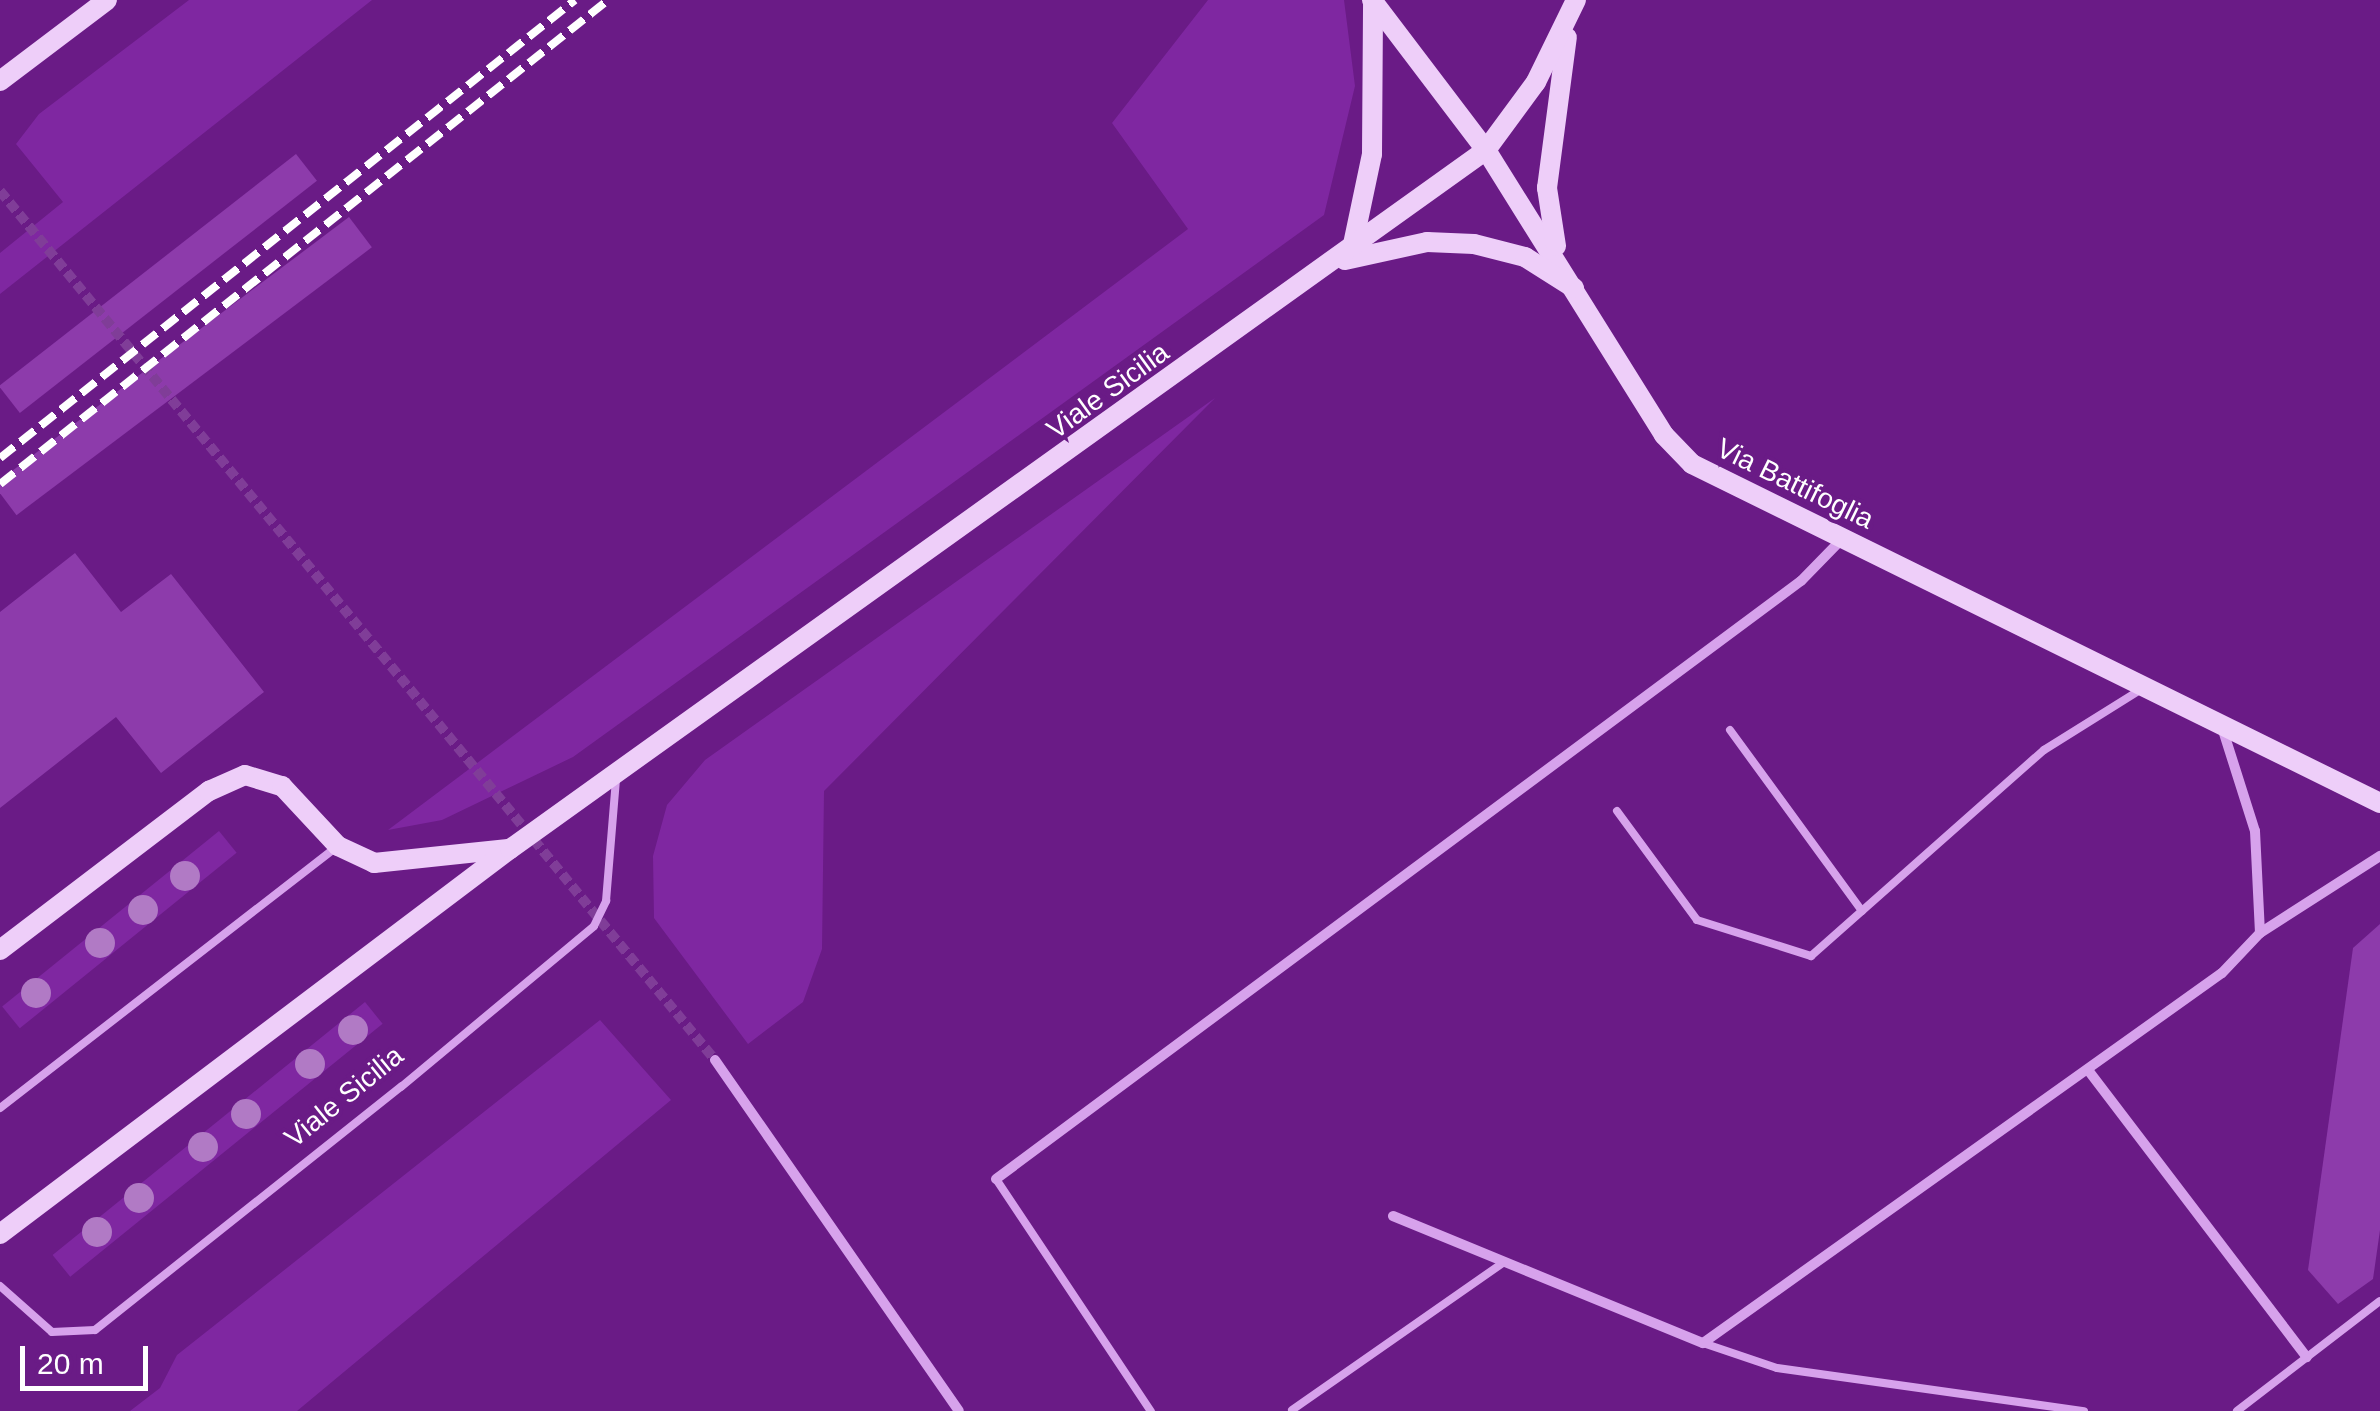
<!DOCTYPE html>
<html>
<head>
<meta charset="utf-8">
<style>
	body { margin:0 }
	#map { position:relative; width:2380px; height:1411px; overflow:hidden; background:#6a1b86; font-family:Arial,sans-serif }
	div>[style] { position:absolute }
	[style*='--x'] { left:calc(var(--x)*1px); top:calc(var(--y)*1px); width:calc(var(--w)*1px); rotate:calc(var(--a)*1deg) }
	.green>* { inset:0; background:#7f27a1; transform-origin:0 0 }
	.building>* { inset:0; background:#8d3bab; transform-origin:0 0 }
	.street-tunnel>* { height:10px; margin-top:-5px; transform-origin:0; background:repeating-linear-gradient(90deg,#803d98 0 10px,transparent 0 15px) }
	.lane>* { height:8px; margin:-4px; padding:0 4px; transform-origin:4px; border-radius:4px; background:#d7a2ec }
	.street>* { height:10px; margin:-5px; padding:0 5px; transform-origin:5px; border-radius:5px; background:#d7a2ec }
	.secondary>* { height:20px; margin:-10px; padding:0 10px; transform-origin:10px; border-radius:10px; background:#eecef9 }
	.rail>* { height:8px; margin-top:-4px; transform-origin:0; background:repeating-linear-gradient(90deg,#fff 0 18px,transparent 0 26px) }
	.trees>* { width:30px; height:30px; margin:-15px; border-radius:50%; background:#b17ac5 }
	span { translate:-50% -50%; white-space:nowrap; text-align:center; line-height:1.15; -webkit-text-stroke:8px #6a1b86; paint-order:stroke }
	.street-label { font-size:28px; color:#fff }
	.scale { position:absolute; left:20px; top:1346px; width:128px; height:45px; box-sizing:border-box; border:5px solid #fff; border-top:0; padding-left:12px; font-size:30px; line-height:35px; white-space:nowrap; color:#fff; -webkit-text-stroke:8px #6a1b86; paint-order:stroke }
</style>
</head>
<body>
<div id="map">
	<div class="green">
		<i style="clip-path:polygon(189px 0,372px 0,0 294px,0 253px,63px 202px,16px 144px,39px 114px)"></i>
		<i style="clip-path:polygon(1208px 0,1344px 0,1355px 86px,1324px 215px,573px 757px,442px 820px,388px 830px,1188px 229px,1112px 123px)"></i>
		<i style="clip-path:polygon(1215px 398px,824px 791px,822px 949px,803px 1002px,748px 1044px,654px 918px,653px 856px,667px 805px,705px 760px)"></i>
		<i style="left:219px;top:831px;width:28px;height:279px;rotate:51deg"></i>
		<i style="left:365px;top:1002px;width:28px;height:402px;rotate:51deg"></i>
		<i style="clip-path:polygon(600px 1020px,671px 1100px,297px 1411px,130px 1411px,160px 1388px,177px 1355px)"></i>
	</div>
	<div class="building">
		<i style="left:296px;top:154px;width:34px;height:377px;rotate:52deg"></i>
		<i style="left:349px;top:217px;width:38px;height:445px;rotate:53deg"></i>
		<i style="clip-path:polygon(75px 553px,121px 612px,171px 574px,264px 692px,161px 773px,116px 717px,0 808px,0 612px)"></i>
		<i style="clip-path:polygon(2380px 924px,2380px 1230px,2373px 1279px,2338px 1304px,2308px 1270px,2353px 948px)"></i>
	</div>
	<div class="street-tunnel">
		<i style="--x:0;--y:191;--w:1125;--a:50.55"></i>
	</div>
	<div class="lane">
		<i style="--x:1730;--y:730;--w:224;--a:53.9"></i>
		<i style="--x:1617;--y:811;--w:135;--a:53.7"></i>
		<i style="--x:1697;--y:920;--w:120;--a:17.5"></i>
		<i style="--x:1811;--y:956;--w:311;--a:-41.5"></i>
		<i style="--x:2044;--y:750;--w:113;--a:-32"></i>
		<i style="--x:0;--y:1108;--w:425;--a:-37.8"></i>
		<i style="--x:996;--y:1179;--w:279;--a:56.3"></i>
		<i style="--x:0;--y:1286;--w:69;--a:41.5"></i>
		<i style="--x:52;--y:1332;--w:43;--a:-2.7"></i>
		<i style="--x:95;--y:1330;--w:391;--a:-38.5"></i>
		<i style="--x:401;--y:1087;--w:251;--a:-39.8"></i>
		<i style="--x:594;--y:926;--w:28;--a:-64"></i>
		<i style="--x:606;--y:901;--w:122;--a:-85.3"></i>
		<i style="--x:1703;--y:1343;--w:78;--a:18.7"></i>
		<i style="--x:1777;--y:1368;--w:310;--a:8"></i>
		<i style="--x:1292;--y:1410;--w:257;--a:-34.9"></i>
		<i style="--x:2237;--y:1411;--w:180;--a:-37.6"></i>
	</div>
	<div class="street">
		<i style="--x:2221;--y:724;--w:112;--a:72.4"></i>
		<i style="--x:2255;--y:831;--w:102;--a:87.2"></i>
		<i style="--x:715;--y:1060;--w:427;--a:55.2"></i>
		<i style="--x:2088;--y:1070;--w:361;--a:52.7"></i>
		<i style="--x:996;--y:1179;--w:1003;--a:-36.61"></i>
		<i style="--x:1801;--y:581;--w:60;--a:-45.7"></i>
		<i style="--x:1393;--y:1216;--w:335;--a:22.3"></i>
		<i style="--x:1703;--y:1343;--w:637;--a:-35.49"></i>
		<i style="--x:2222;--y:973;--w:55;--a:-46.5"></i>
		<i style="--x:2260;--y:933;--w:143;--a:-32.7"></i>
	</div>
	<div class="secondary">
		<i style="--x:1372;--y:0;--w:188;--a:52.8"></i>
		<i style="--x:1486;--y:150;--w:336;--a:58"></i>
		<i style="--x:1664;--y:435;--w:40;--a:46"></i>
		<i style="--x:1692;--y:464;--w:767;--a:26.23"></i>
		<i style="--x:0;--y:81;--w:134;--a:-37.1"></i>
		<i style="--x:1556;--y:246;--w:59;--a:-98.8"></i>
		<i style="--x:1547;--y:188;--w:152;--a:-82.5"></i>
		<i style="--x:1352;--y:249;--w:97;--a:-78.1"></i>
		<i style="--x:1372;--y:154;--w:151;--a:-89.6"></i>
		<i style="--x:1345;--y:260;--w:84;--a:-12.4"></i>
		<i style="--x:1427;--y:242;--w:47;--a:2.4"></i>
		<i style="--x:1474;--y:244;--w:53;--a:14.3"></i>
		<i style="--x:1525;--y:257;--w:58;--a:32.3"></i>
		<i style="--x:0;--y:950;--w:263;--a:-37.3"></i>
		<i style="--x:209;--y:791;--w:39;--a:-24"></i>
		<i style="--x:245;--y:775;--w:39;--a:17"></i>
		<i style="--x:282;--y:786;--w:82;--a:47"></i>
		<i style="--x:338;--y:846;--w:40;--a:25"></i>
		<i style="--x:374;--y:863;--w:135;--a:-6"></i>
		<i style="--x:0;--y:1234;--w:639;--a:-37.05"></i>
		<i style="--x:510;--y:849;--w:1200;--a:-35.61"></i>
		<i style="--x:1486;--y:150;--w:84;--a:-53.7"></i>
		<i style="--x:1536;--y:82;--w:91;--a:-64"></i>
	</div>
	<div class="rail">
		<i style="--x:0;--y:458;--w:735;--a:-38.54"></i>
		<i style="--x:0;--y:484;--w:777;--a:-38.52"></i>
	</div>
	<div class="trees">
		<i style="left:185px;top:876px"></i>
		<i style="left:143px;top:910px"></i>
		<i style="left:100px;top:943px"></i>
		<i style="left:36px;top:993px"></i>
		<i style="left:353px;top:1030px"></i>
		<i style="left:310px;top:1064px"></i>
		<i style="left:246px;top:1114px"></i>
		<i style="left:203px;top:1147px"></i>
		<i style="left:139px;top:1198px"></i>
		<i style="left:97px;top:1232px"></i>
	</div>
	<div class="street-label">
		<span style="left:1108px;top:391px;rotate:-36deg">Viale Sicilia</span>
		<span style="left:1795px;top:484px;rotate:26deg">Via Battifoglia</span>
		<span style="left:344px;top:1097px;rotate:-39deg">Viale Sicilia</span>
	</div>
	<div class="scale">20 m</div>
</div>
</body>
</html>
